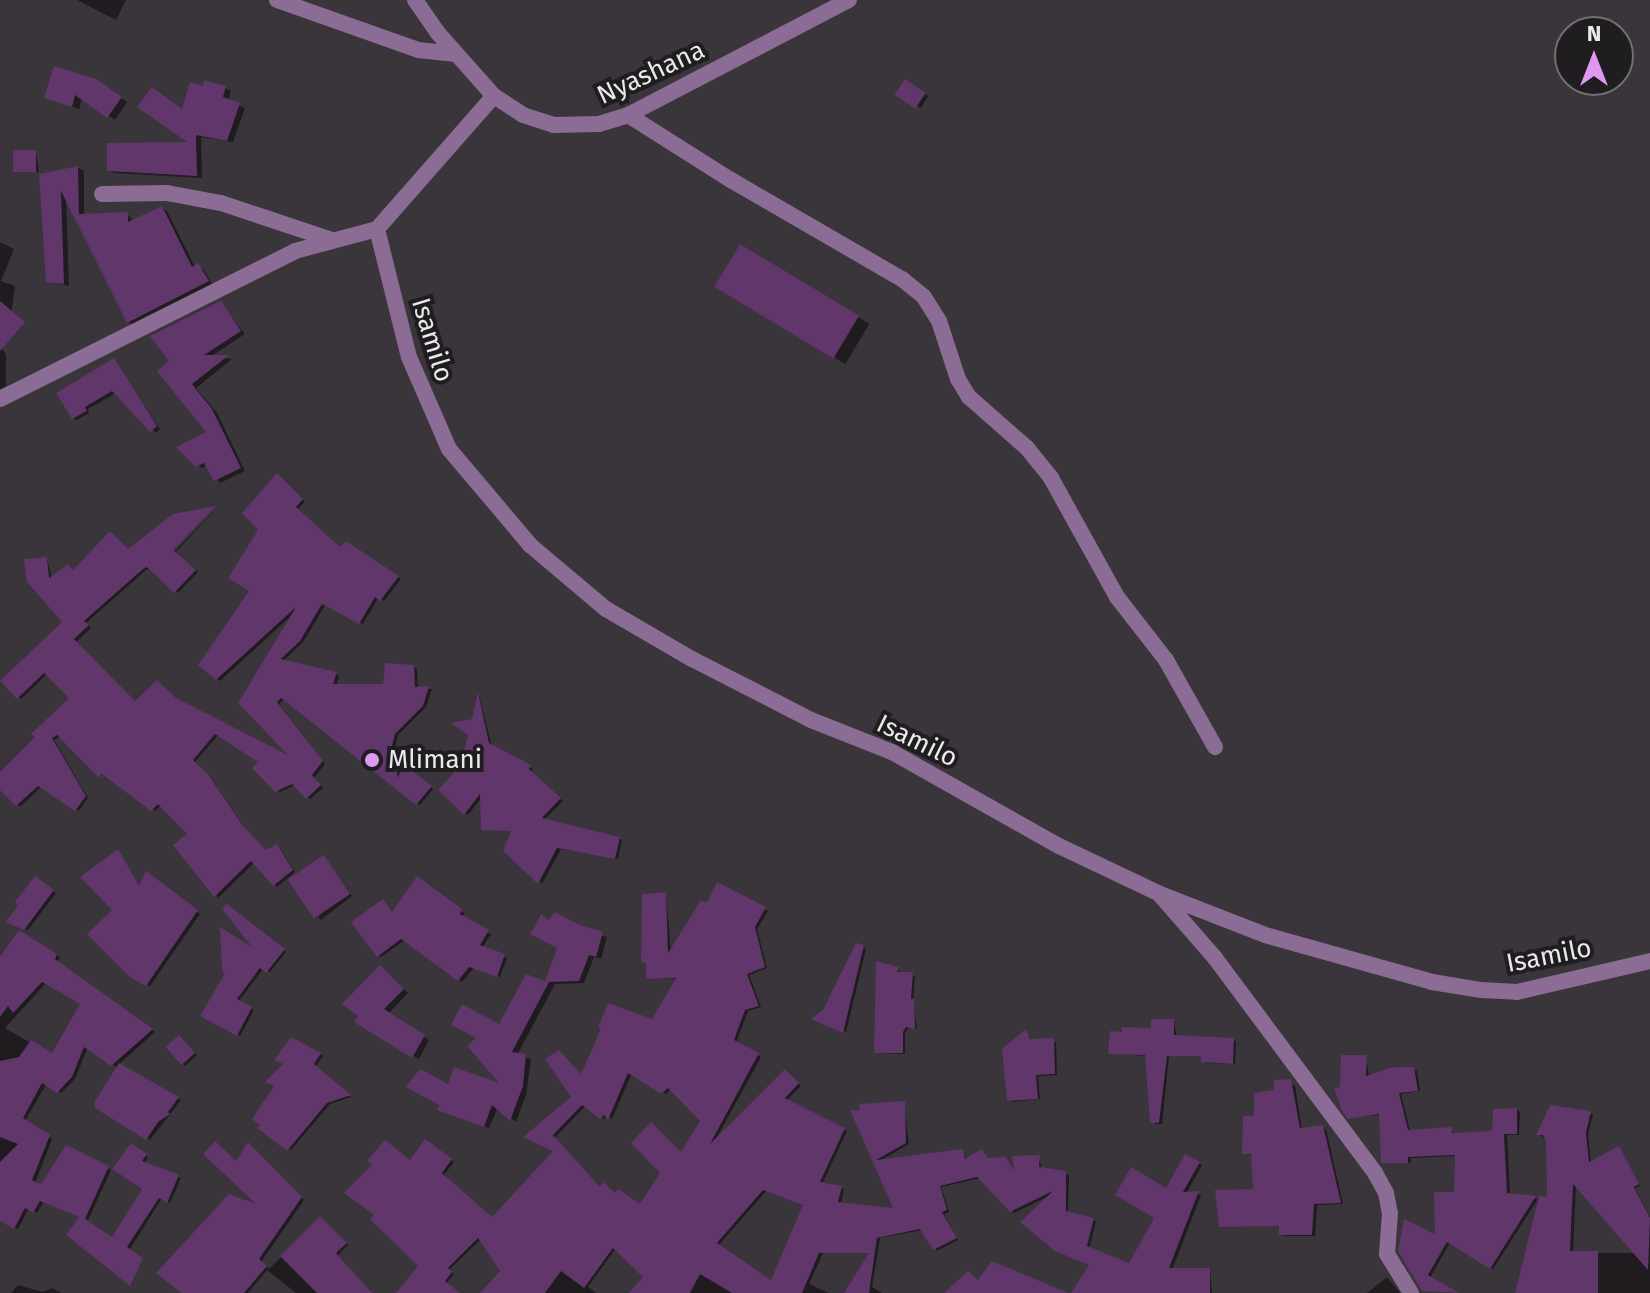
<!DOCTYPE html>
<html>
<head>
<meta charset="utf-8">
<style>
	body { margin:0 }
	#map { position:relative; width:1650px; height:1293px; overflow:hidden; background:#3a343b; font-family:"Fira Sans",sans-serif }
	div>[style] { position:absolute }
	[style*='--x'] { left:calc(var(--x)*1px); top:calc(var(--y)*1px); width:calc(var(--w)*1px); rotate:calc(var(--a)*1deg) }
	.shadow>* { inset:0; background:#0007; transform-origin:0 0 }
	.building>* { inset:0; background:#60366b; transform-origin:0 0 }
	.minor>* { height:16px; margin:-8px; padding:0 8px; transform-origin:8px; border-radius:8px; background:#8b6c94 }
	.tertiary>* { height:16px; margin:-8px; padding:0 8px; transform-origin:8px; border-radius:8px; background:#8b6c94 }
	.dots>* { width:22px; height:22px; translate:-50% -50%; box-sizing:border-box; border:4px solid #201d20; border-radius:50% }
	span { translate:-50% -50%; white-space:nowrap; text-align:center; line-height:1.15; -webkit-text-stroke:8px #201d20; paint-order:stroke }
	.street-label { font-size:26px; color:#ece9ed }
	.poi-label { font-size:26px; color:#ece9ed }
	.left { translate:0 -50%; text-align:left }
	.north { position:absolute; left:1554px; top:16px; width:80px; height:80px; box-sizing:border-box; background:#201d20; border:2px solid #726f72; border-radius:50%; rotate:0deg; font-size:22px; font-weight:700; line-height:32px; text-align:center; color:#ece9ed }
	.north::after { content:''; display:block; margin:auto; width:28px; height:36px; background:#de98f2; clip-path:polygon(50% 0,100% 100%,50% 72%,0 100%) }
</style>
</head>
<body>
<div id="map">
	<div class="shadow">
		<i style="clip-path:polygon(77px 0,126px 0,116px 20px)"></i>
		<i style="left:905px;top:82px;width:27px;height:14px;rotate:31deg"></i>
		<i style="clip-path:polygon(104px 85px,127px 102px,115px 120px,82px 98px,79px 109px,46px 98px)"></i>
		<i style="clip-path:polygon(204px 88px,225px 88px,231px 91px,228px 101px,245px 108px,233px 142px,201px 137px,202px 178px,115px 173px,109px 170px,193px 144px,184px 111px)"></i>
		<i style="clip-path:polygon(36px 152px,39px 172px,15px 171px)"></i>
		<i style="clip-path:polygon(78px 168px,84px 171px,84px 216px,127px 214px,133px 221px,162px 208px,167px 211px,195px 267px,203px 269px,213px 285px,134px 325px,128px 322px,66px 197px,69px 286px,48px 281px,41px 175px)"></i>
		<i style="clip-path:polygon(0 242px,14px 249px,1px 281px,15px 286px,11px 316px,0 314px)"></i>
		<i style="left:740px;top:246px;width:151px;height:47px;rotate:31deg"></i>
		<i style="clip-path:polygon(220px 303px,245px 334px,210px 357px,232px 359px,196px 388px,217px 413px,245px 471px,220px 483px,208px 465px,202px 468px,197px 465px,209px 433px,172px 361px)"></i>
		<i style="clip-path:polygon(0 345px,6px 355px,6px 386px,0 389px)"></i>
		<i style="clip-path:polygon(114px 361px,160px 429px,156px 433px,116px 393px,88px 409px,89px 413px,77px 420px,73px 418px)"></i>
		<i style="clip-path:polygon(280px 478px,305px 502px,297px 510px,341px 549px,346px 543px,401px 579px,384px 601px,379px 597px,363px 624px,326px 604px,303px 642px,283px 661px,336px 674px,339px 676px,336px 686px,385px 686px,414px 667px,417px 669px,418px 689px,432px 689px,426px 707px,398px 735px,393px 757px,433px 789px,420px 805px,417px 804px,285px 698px,279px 704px,325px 764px,314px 778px,323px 788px,310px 799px,296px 785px,280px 792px,277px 790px,262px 762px,219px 734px,195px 762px,211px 778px,246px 830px,267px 852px,280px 848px,295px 872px,277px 887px,255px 862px,218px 898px,190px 834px,162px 804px,155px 811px,106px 774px,100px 776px,61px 736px,54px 740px,88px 798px,79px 811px,42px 786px,20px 807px,0 787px,0 775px,72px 698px,47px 674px,21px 699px,18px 697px,65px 622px,29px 581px,47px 559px,52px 578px,129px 551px,167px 559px,217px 508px,175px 553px,198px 572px,178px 593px,151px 568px,146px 570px,86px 623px,91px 628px,76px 642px,136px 703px,178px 701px,295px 761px,240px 703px,293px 614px,220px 681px,217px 679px,252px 591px,261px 530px)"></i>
		<i style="clip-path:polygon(479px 695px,492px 747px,533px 769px,531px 772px,563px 801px,544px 820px,619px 838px,622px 840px,618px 859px,561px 849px,542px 884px,506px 851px,513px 831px,483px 828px,482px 797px,468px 815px,465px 813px,463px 766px)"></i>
		<i style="clip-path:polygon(118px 851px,140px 886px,150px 875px,200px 914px,150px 986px,131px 976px,114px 910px)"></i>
		<i style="clip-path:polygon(325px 857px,352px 896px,321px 920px,319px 918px)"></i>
		<i style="clip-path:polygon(35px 879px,56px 893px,28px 930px,9px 921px)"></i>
		<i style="clip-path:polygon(421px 880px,464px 913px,462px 918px,491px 934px,482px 948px,507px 958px,500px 977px,474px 968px,462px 982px,405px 940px,381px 957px,378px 955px,383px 901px,393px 913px)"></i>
		<i style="clip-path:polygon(evenodd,718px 885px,768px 911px,757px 929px,767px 968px,749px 975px,761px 1007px,748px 1011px,736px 1043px,761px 1057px,716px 1139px,788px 1073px,801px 1086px,787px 1100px,847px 1131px,822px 1184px,844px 1189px,841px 1204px,896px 1211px,853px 1112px,904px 1103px,909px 1144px,878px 1162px,963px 1151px,967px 1160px,1005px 1159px,1016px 1174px,1039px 1157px,1042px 1169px,1069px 1175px,1068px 1214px,1096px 1221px,1089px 1249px,1130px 1265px,1186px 1156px,1202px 1165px,1186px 1194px,1201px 1195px,1172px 1270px,1210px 1270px,1212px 1293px,1073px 1293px,1091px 1264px,1051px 1195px,1014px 1213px,981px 1178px,941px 1187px,949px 1212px,944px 1214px,958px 1240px,937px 1251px,922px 1230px,880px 1238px,872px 1287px,882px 1293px,847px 1293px,871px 1253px,823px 1253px,809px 1284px,829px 1293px,632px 1293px,646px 1277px,616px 1248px,588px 1287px,596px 1293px,483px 1293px,502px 1272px,481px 1239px,449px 1270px,454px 1274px,446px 1284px,458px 1293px,398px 1293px,420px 1266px,411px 1162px,425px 1142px,454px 1162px,444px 1175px,493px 1219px,556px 1151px,527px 1137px,574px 1098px,582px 1076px,652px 1022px,678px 979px,648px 978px,666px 894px,671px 953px,708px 906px,718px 885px,632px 1073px,666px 1094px,671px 1089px,702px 1121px,682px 1154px,640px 1207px,601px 1189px,555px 1138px,586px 1105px,604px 1119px,607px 1116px,612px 1119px,632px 1073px,718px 885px,767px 1190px,806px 1204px,772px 1283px,718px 1246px,767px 1190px)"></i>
		<i style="clip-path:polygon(227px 907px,286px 952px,270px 972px,264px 968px,238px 1002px,254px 1010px,240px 1036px,203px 1015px,260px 955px)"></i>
		<i style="clip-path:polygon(549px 922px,607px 937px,601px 959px,594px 957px,584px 983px,555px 984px,517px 1055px,531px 1059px,526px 1095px,516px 1122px,498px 1107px,489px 1128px,444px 1112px,449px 1087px,506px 1088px,500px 1027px,546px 983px,559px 947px)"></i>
		<i style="clip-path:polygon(evenodd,19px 933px,60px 957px,57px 962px,155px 1032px,118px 1065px,181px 1100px,150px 1140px,97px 1107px,118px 1068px,88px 1047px,75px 1079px,61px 1093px,47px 1083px,25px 1121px,52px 1139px,35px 1183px,42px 1187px,67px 1148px,111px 1170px,88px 1220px,44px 1201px,37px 1213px,29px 1208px,18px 1229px,0 1219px,0 955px,19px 933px,47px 982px,83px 1003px,52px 1055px,5px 1028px,47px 982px)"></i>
		<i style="clip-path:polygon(857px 945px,866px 949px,846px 1032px,815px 1018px,825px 1012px)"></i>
		<i style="clip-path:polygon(898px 969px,900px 974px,915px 976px,913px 1001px,917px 1029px,909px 1027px,905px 1034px,905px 1054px,878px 1053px,876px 1051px)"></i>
		<i style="clip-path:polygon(386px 971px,408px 993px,388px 1014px,429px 1040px,419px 1059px,357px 1022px)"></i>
		<i style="clip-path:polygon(1174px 1021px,1177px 1037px,1236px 1041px,1235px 1064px,1206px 1063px,1203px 1056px,1169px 1056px,1162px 1124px,1155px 1124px,1147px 1056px,1110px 1053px)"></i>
		<i style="clip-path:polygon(1026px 1032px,1032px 1041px,1056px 1042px,1057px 1075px,1038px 1076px,1040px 1099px,1012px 1102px,1009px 1100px)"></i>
		<i style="clip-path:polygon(182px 1039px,197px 1055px,185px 1066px,182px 1064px)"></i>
		<i style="clip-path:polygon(292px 1039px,323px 1056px,316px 1066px,351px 1097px,330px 1104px,291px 1150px,260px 1128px)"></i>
		<i style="clip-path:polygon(1366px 1057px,1369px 1077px,1417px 1070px,1420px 1091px,1401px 1094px,1410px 1131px,1451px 1129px,1455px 1135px,1493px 1133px,1517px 1110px,1520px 1112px,1519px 1135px,1507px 1135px,1510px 1195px,1538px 1199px,1493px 1269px,1450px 1242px,1430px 1278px,1455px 1293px,1423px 1290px,1437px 1237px,1456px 1194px,1457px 1156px,1411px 1158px,1411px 1163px,1384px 1160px,1381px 1115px,1350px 1117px,1342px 1088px)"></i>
		<i style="clip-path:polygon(1276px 1082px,1295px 1085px,1302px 1130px,1326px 1129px,1343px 1204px,1317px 1205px,1315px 1236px,1284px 1236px,1281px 1226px,1221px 1225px,1255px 1191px,1253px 1155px,1244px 1153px,1256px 1118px,1276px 1092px)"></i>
		<i style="clip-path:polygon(evenodd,1590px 1113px,1593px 1115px,1588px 1135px,1591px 1163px,1619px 1149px,1640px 1186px,1635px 1188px,1650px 1217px,1650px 1293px,1517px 1293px,1549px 1199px,1548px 1141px,1539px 1134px,1590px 1113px,1576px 1184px,1636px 1253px,1573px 1253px,1576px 1184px)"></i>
		<i style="clip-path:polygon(131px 1146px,148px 1157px,144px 1164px,181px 1178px,170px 1203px,162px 1198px,130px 1249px,115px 1237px,145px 1189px)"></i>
		<i style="clip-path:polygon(251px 1146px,304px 1200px,261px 1262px,269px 1269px,321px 1218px,348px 1245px,338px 1255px,371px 1293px,296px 1293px,267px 1270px,248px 1293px,207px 1293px,264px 1209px,237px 1163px)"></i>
		<i style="clip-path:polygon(1387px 1277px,1400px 1293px,1367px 1293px)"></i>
		<i style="clip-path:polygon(18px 1285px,43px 1292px,52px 1288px,61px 1293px,11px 1293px)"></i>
	</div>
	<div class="building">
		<i style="clip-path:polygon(54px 66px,96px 79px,122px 97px,107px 118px,75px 95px,72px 107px,44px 98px)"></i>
		<i style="left:905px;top:79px;width:25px;height:19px;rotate:34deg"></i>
		<i style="clip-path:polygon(204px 80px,226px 86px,223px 97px,240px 103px,227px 141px,196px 135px,197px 176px,107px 171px,107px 143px,187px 142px,137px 107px,152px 87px,182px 109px,190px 82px,203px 86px)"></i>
		<i style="left:13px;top:150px;width:23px;height:22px"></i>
		<i style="clip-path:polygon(78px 166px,79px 214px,128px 212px,128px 222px,162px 206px,192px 267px,198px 263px,209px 281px,127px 323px,61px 191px,64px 284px,46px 282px,39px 174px)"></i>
		<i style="left:740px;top:244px;width:139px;height:50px;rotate:31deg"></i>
		<i style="clip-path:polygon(0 301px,25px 322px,0 351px)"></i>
		<i style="clip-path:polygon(221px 301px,241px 331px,204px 355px,229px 355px,192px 384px,212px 409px,241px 468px,214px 481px,204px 463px,196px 467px,176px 447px,206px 432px,157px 371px,169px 361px,150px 336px)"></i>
		<i style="clip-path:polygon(114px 358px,157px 426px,150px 432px,112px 391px,85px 407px,87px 411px,72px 419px,56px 393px)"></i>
		<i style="clip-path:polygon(277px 473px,303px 499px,296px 507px,340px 547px,346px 541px,399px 576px,380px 601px,375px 597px,359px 624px,322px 604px,300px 641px,281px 659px,337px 672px,333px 684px,383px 684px,385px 663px,414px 665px,415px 687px,429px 686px,423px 706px,395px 734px,390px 754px,432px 786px,416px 805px,281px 698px,277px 702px,323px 761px,312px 775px,321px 785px,306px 799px,292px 784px,275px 792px,252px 768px,258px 762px,215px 734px,193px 760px,208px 774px,243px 826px,266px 850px,277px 844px,293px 870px,273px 886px,251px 861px,214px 897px,173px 845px,187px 834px,158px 804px,151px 811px,102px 774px,99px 778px,57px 735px,52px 738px,86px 796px,75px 811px,38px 786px,16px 806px,0 790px,0 772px,35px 737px,31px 734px,69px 698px,44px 673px,17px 699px,0 681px,62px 622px,27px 582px,24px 559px,47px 557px,49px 578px,68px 564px,73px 570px,110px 531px,128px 549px,173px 514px,216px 506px,173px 550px,196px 570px,174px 593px,147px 567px,143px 569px,84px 621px,89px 625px,74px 639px,135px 701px,157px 680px,176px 698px,288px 755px,238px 703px,296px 607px,216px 680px,198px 665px,249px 591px,228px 578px,258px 530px,242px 513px)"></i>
		<i style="clip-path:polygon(478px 692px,489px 743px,531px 765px,529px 769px,561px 798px,542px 818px,620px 837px,615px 859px,557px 848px,538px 884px,503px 851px,511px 831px,481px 830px,480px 794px,464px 815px,438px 790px,461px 765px,468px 735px,451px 723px,472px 719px)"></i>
		<i style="clip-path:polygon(118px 849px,139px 885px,146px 871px,198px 910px,146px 986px,130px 977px,87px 934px,112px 910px,80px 877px)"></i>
		<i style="left:324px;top:855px;width:47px;height:44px;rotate:56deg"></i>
		<i style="clip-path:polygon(35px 876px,54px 890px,24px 930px,6px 922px,18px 905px,15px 902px)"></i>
		<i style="clip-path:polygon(417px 876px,462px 909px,460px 914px,489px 930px,480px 945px,505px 954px,497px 977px,469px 967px,458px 981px,401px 939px,377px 957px,351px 922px,383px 899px,392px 912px)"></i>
		<i style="clip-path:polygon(evenodd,717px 882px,766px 907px,755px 927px,765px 967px,747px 974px,759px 1006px,745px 1010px,734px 1040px,759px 1053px,710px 1144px,785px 1069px,799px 1083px,785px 1098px,845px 1128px,820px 1182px,842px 1186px,838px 1202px,893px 1208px,850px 1110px,860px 1110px,859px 1104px,905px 1101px,906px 1143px,876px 1160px,963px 1149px,965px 1159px,982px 1149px,988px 1158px,1006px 1157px,1014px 1171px,1012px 1156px,1040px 1155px,1039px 1167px,1066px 1171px,1066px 1211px,1094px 1218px,1087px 1246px,1129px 1263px,1154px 1218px,1115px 1195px,1131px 1167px,1166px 1188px,1185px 1154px,1200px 1162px,1183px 1192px,1199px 1191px,1169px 1268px,1210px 1268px,1210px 1293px,1071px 1293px,1089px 1265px,1055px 1251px,1020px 1222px,1053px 1191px,1010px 1212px,977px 1177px,940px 1186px,947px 1210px,942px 1212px,957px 1238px,933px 1250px,920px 1229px,877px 1238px,869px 1293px,844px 1293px,869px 1253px,819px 1253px,802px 1293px,732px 1293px,700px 1274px,690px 1293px,629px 1293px,643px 1277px,613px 1248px,584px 1288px,561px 1271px,545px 1293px,480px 1293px,500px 1271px,478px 1238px,448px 1268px,452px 1272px,445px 1281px,460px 1293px,396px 1293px,418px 1266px,370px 1219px,374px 1215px,344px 1193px,372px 1165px,367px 1161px,385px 1140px,410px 1160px,425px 1139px,452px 1159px,442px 1173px,492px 1217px,553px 1151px,523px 1137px,571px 1097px,545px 1059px,559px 1050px,581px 1074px,601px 1029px,598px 1028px,608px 1003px,652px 1019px,676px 978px,646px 979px,646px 963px,641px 962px,642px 894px,666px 892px,668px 953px,701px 900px,707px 903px,717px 882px,628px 1073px,661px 1094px,668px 1088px,700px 1121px,681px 1152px,651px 1122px,631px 1143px,660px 1173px,640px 1204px,618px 1189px,615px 1193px,603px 1182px,600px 1187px,553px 1135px,582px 1105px,600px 1119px,604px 1115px,608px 1120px,628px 1073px,717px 882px,763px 1190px,803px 1205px,771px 1280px,717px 1243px,763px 1190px)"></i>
		<i style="clip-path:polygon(227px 904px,285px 949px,266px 973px,260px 968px,237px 999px,252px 1007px,237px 1036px,200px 1016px,225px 973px,222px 971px,220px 927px,253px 948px,222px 909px)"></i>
		<i style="clip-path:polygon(555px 912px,580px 925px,603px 932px,596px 957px,589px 955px,579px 981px,549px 982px,512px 1052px,526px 1054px,523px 1086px,510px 1121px,492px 1105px,484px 1127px,437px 1110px,439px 1105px,406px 1087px,420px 1069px,448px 1084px,454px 1067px,499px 1083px,467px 1046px,476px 1038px,451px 1025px,462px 1004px,499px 1024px,526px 974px,545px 981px,557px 948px,530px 934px,541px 914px,548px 920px)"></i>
		<i style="clip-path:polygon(19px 930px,57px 954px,55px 959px,153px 1029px,111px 1066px,84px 1047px,72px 1077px,57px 1093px,42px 1083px,23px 1118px,50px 1135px,32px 1180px,41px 1184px,66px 1145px,109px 1166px,85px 1219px,112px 1237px,142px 1189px,112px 1169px,131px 1143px,147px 1154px,142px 1161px,179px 1175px,167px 1203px,159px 1198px,127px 1247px,143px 1258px,130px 1286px,66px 1235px,79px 1217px,40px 1201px,33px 1213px,25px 1208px,14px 1229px,0 1221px,0 1162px,18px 1144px,0 1137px,0 1061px,19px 1057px,31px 1040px,52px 1053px,80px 1004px,42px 982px,13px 1013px,8px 1006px,0 1017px,0 956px)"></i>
		<i style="clip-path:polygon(856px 943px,864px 945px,843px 1033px,811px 1019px,823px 1010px)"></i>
		<i style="clip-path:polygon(876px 961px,899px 967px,897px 972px,913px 972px,911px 999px,914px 999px,915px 1029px,906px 1027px,903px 1032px,903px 1053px,874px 1053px)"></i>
		<i style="clip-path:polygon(380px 965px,404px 989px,384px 1009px,425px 1035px,412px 1058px,354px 1022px,358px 1016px,342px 1004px)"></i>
		<i style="clip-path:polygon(1151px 1019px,1174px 1019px,1174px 1035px,1234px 1038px,1233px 1064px,1201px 1062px,1201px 1056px,1167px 1056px,1159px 1123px,1150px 1123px,1145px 1055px,1108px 1054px,1110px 1031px,1122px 1032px,1122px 1027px,1151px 1028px)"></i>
		<i style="clip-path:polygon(1026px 1029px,1030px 1039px,1054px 1038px,1055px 1074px,1036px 1075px,1038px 1099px,1007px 1101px,1002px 1049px)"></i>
		<i style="left:179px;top:1035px;width:24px;height:18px;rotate:48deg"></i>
		<i style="clip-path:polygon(291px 1037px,321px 1053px,314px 1064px,351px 1095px,327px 1103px,287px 1151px,257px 1128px,260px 1125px,252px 1119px,274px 1086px,265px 1082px,283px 1064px,274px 1060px)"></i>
		<i style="clip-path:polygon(1341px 1055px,1367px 1055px,1366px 1076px,1393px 1067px,1414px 1067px,1418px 1091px,1399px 1093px,1408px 1130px,1452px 1127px,1452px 1133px,1492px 1131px,1493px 1109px,1517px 1108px,1517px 1134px,1504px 1134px,1507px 1193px,1536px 1196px,1490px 1269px,1447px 1242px,1428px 1275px,1459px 1293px,1422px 1291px,1398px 1251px,1404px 1219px,1435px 1234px,1434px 1192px,1454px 1192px,1455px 1155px,1408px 1157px,1408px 1163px,1381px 1163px,1379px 1114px,1348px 1119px,1341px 1109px,1334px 1088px,1340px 1087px)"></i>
		<i style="clip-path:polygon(119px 1063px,179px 1097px,168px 1112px,170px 1114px,158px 1122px,146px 1140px,95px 1108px,95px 1101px)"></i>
		<i style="clip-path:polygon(1291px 1079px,1300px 1128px,1323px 1125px,1341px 1203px,1314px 1204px,1312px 1235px,1279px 1235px,1279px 1226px,1219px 1227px,1215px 1190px,1253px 1189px,1251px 1154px,1242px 1154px,1243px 1116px,1254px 1116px,1254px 1093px,1274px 1090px,1274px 1080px)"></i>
		<i style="clip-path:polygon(1550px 1105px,1591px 1111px,1586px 1133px,1589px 1162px,1619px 1146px,1639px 1184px,1634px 1187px,1650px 1218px,1648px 1270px,1573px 1184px,1570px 1251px,1598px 1251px,1598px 1293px,1515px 1293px,1539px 1196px,1547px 1197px,1546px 1141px,1543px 1135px,1536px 1135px)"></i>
		<i style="clip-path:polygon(215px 1141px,236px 1161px,248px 1142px,302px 1197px,259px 1259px,267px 1266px,244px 1293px,181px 1293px,156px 1273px,229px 1194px,256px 1204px,203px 1154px)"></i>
		<i style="clip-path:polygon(320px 1216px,347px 1243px,336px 1253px,372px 1293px,317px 1293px,280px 1256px)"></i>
		<i style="clip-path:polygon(992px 1261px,1068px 1293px,944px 1293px,968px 1271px,978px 1280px)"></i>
	</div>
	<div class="minor">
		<i style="--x:277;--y:0;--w:150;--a:19.5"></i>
		<i style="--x:418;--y:50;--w:38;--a:6"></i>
		<i style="--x:628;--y:115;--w:122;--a:32.3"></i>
		<i style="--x:731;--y:180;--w:198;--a:30.1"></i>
		<i style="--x:902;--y:279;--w:28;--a:39"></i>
		<i style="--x:924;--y:297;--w:28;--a:58"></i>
		<i style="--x:939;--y:321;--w:61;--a:71.9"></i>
		<i style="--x:958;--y:379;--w:21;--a:59"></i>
		<i style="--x:969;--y:397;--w:77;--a:41.3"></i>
		<i style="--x:1027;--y:448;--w:38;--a:51"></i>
		<i style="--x:1051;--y:478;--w:136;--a:61"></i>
		<i style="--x:1117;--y:597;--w:80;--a:52.1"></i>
		<i style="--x:1166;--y:660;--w:100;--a:60.6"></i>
		<i style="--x:102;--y:194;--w:65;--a:-0.9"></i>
		<i style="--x:167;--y:193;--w:55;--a:10.5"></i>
		<i style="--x:221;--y:203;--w:114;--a:18.4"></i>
		<i style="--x:377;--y:229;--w:132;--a:76"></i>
		<i style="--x:409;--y:357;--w:100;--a:66.5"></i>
		<i style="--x:449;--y:449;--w:126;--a:49.8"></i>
		<i style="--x:530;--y:545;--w:99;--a:40.1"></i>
		<i style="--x:606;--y:609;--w:99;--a:30.2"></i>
		<i style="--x:692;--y:659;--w:134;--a:27.1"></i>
		<i style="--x:811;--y:720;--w:87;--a:21.6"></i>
		<i style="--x:892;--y:752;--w:192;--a:29.4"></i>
		<i style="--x:1059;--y:846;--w:112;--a:25.4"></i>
		<i style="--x:1160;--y:894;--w:113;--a:21.3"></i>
		<i style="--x:1265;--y:935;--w:173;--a:15.7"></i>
		<i style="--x:1432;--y:982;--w:50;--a:9.3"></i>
		<i style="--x:1481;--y:990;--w:36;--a:3"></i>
		<i style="--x:1517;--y:992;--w:137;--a:-13.1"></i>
		<i style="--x:0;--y:399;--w:330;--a:-26.6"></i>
		<i style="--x:295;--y:251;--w:85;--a:-15"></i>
		<i style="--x:377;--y:229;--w:177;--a:-48.7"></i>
		<i style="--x:1161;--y:896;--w:82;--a:48.9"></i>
		<i style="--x:1215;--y:958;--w:268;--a:53.3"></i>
		<i style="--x:1375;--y:1173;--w:23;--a:61"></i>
		<i style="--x:1386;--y:1193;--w:20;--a:79"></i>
		<i style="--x:1390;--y:1213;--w:41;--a:94.2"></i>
		<i style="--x:1387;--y:1254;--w:46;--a:58.4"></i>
	</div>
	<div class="tertiary">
		<i style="--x:415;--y:0;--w:40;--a:55.1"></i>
		<i style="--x:438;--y:33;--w:84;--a:48.4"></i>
		<i style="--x:494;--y:96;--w:35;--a:33"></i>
		<i style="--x:523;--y:115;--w:33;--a:18"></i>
		<i style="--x:554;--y:125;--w:45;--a:-1.3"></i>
		<i style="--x:599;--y:124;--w:30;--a:-17"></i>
		<i style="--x:628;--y:115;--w:249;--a:-27.5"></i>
	</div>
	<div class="dots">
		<i style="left:372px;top:760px;background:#de98f2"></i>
	</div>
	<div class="street-label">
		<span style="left:651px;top:73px;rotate:-25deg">Nyashana</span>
		<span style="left:432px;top:340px;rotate:73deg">Isamilo</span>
		<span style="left:917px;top:741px;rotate:26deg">Isamilo</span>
		<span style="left:1549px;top:956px;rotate:-11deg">Isamilo</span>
	</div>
	<div class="poi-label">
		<span class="left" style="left:388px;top:760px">Mlimani</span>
	</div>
	<div class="north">N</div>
</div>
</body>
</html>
